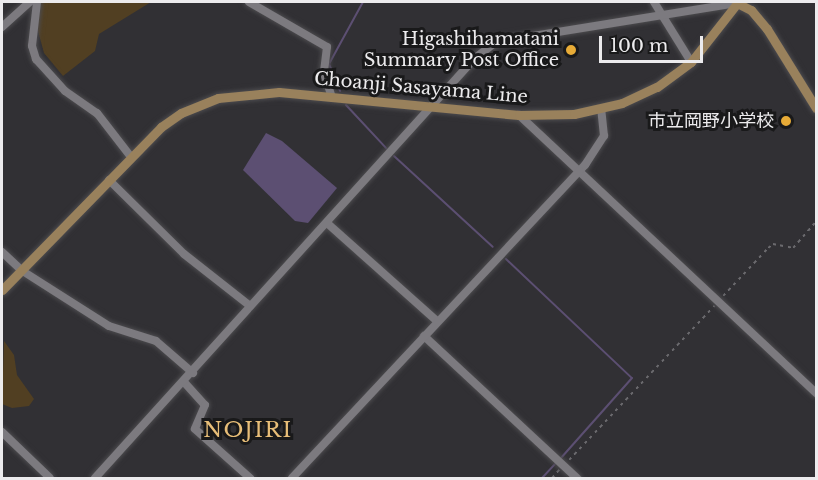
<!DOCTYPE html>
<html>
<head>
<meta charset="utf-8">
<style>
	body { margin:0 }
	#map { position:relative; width:818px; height:480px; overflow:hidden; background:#313034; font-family:"Libre Baskerville","Noto Sans JP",serif }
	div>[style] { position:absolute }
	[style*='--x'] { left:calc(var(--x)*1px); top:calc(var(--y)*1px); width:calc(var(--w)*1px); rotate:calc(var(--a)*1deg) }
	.green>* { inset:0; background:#513f22 }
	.water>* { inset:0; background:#5c4f72 }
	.stream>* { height:2px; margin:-1px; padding:0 1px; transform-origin:1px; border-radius:1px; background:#5c4f72 }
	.path>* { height:1.5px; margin-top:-0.75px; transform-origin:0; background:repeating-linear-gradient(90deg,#6b6a6e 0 3px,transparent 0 7.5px) }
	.roads { filter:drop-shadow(0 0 2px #4c4b4e) drop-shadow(0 0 2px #4c4b4e) }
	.minor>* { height:8px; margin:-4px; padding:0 4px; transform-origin:4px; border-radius:4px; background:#7c7a7f }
	.major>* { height:9px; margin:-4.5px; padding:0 4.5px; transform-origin:4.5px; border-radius:4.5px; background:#99815c }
	.dots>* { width:16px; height:16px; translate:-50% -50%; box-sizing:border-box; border:3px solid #19191a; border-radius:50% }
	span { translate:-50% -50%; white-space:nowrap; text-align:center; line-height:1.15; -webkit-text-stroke:6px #19191a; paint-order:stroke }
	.poi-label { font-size:18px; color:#ecebed }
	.right { translate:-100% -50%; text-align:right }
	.street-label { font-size:18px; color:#ecebed }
	.quarter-label { font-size:21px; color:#e8be78; letter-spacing:1.5px }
	.frame { position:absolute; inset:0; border:3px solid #ecebed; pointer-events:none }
	.scale { position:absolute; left:599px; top:36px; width:104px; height:27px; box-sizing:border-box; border:3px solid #ecebed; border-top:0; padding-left:8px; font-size:18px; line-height:21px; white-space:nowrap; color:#ecebed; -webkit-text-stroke:4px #19191a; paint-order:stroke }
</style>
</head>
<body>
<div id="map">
	<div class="green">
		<i style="clip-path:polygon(30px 2px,151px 2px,99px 34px,95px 51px,63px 76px,44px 53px)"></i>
		<i style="clip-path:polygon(4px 341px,14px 355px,17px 375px,34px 399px,29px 406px,12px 408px,2px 404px)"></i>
	</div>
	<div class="water">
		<i style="clip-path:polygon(266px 133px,282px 141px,337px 188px,308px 223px,295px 221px,243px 170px)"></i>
	</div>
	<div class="stream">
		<i style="--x:340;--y:91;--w:29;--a:-112"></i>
		<i style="--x:329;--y:64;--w:71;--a:-61.3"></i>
		<i style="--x:346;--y:105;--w:62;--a:47"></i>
		<i style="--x:394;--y:156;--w:134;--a:42.6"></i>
		<i style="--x:506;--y:259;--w:173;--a:43.4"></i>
		<i style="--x:632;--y:378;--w:108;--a:131.6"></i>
		<i style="--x:542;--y:478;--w:21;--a:-47"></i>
	</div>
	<div class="path">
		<i style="--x:723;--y:296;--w:66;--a:-46.8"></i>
		<i style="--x:768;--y:248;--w:6;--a:-39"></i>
		<i style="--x:773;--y:244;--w:20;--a:11"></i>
		<i style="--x:793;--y:248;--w:35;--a:-49"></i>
		<i style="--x:569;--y:460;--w:212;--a:-46.7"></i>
		<i style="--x:552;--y:478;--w:11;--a:-49"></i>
	</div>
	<div class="roads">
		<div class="minor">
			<i style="--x:37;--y:2;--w:44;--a:96.5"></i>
			<i style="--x:32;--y:46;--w:14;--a:73"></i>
			<i style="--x:36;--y:59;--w:43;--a:47.8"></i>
			<i style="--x:65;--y:91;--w:39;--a:35"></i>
			<i style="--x:97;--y:113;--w:56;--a:52.3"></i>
			<i style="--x:249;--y:2;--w:90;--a:30"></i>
			<i style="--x:327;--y:47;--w:26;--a:97"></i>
			<i style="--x:324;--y:73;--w:26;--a:72"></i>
			<i style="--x:654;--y:2;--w:70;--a:58.3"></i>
			<i style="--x:2;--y:27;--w:38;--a:-42"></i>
			<i style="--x:519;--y:115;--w:407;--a:43.1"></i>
			<i style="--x:109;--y:180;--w:105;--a:44.6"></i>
			<i style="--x:184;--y:254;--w:84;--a:38.2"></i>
			<i style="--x:328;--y:224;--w:146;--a:41.7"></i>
			<i style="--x:2;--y:252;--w:26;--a:43"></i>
			<i style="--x:21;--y:270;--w:104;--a:32.5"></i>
			<i style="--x:109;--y:326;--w:49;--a:17.7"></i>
			<i style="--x:156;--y:341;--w:49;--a:40.9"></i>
			<i style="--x:424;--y:336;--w:209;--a:42.9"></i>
			<i style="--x:184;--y:382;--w:31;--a:48"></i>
			<i style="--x:205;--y:405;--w:26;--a:113"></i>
			<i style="--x:195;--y:429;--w:74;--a:41.7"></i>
			<i style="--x:2;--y:432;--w:66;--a:43.8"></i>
			<i style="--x:95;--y:478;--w:565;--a:-47.87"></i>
			<i style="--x:474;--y:59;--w:28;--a:-38"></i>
			<i style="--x:496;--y:42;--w:244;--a:-9.2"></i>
			<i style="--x:292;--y:478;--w:429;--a:-46.9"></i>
			<i style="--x:585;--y:165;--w:35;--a:-57"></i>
			<i style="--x:604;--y:136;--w:27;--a:-96"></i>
		</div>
		<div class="major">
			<i style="--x:737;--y:3;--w:16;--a:27"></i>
			<i style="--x:751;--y:10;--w:25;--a:50"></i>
			<i style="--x:767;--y:29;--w:93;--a:58.2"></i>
			<i style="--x:2;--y:290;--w:228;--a:-45.7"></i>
			<i style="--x:161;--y:127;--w:24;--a:-35"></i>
			<i style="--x:181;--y:113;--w:40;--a:-22"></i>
			<i style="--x:218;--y:98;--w:61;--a:-5.6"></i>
			<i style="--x:279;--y:92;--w:241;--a:5.5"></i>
			<i style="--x:519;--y:115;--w:55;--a:-1"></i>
			<i style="--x:574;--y:114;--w:49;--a:-12.9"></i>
			<i style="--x:622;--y:103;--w:38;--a:-25"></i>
			<i style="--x:657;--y:87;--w:42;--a:-36.3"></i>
			<i style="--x:691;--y:62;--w:76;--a:-51.9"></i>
		</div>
	</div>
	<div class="dots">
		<i style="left:571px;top:50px;background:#e8ab37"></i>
		<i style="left:786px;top:121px;background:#e8ab37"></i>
	</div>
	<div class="poi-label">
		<span class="right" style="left:559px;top:50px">Higashihamatani<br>Summary Post Office</span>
		<span class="right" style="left:774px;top:121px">市立岡野小学校</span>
	</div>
	<div class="street-label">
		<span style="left:421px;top:88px;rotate:5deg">Choanji Sasayama Line</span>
	</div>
	<div class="quarter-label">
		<span style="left:248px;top:430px">NOJIRI</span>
	</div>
	<div class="frame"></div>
	<div class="scale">100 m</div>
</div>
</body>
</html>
